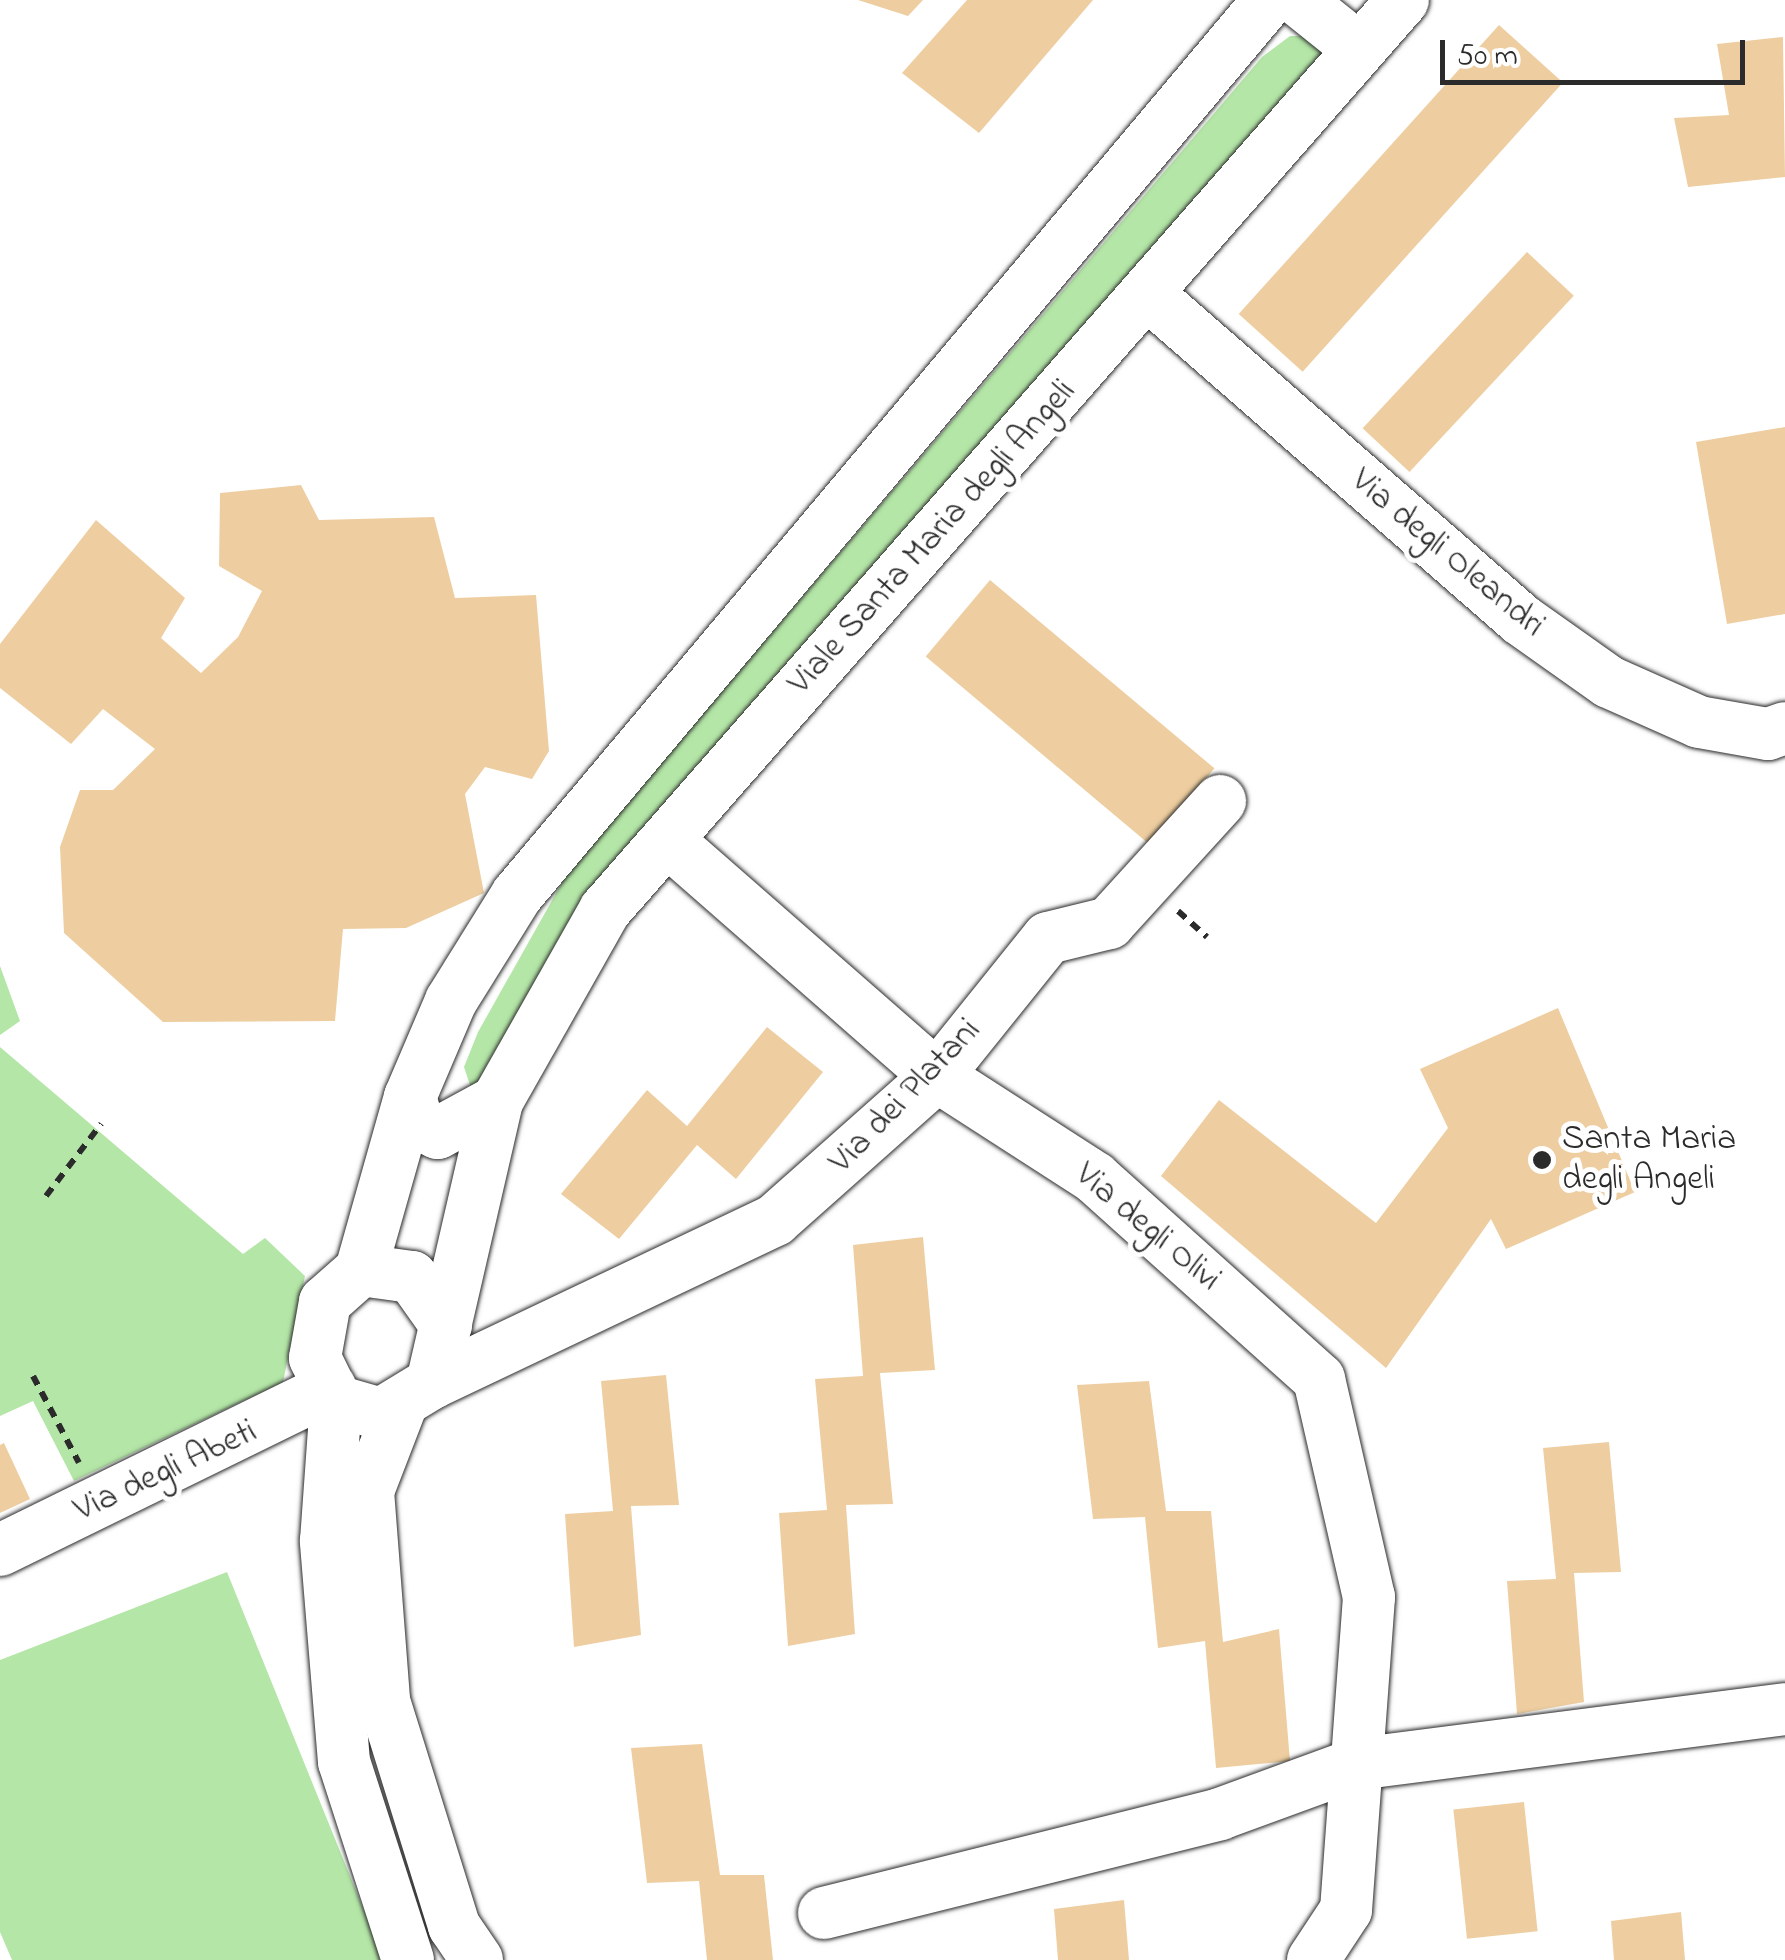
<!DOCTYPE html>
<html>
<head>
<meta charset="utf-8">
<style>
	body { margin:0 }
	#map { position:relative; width:1785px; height:1960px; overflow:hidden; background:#fff; font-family:"Indie Flower",sans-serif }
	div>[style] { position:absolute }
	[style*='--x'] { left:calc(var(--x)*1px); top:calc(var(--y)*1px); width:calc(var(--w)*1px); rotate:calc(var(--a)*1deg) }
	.green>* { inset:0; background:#b4e6a7 }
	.building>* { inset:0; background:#eecea0; transform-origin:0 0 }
	.path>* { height:6px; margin-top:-3px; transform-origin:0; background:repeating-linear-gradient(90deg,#2b2b2b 0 10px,transparent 0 18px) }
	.roads { filter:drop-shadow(0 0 2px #2b2b2b) drop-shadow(0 0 2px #2b2b2b) }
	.minor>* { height:52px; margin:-26px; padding:0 26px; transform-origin:26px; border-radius:26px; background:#fff }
	.dots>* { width:28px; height:28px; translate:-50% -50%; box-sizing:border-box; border:5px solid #fff; border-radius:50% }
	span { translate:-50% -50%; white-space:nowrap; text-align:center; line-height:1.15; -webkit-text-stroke:10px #fff; paint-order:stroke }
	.street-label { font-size:35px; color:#2b2b2b }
	.poi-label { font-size:35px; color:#2b2b2b }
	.left { translate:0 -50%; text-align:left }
	.scale { position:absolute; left:1440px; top:40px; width:305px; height:45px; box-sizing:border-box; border:5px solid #2b2b2b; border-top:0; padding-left:12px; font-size:30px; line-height:35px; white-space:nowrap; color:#2b2b2b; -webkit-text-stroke:8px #fff; paint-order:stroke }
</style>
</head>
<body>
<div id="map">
	<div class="green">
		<i style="clip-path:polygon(1290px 36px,1312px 36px,1324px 53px,492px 1085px,471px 1088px,464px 1067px,478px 1032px,568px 872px,1262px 57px)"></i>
		<i style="clip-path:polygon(0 966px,20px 1021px,0 1035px)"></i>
		<i style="clip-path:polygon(0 1047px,243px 1254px,265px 1238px,305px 1276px,283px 1382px,74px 1481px,33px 1401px,0 1416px)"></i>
		<i style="clip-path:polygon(227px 1572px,384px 1960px,12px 1960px,0 1932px,0 1660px)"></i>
	</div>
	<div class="building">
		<i style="clip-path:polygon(858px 0,923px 0,908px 16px)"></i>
		<i style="clip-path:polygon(967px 0,1093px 0,979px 133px,902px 73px)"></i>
		<i style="left:1499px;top:25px;width:86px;height:389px;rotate:42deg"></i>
		<i style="clip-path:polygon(1783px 37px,1785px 177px,1688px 187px,1674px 118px,1729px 115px,1717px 44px)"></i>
		<i style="left:1527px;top:252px;width:64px;height:241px;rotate:43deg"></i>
		<i style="clip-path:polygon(1785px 427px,1785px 614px,1727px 624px,1696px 442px)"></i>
		<i style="clip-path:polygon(301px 485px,319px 520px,434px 517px,455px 598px,536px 595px,549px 751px,532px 779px,485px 767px,465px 794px,484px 893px,406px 928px,343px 929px,335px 1021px,163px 1022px,64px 933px,60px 847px,80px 790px,113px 790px,155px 749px,103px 709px,71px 744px,0 688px,0 644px,96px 520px,185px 598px,161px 638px,201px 673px,238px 637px,262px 591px,219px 566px,220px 493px)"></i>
		<i style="left:990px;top:580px;width:293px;height:100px;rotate:40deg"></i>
		<i style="clip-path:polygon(1558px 1008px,1635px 1192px,1506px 1249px,1491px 1219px,1386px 1368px,1161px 1176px,1219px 1100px,1376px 1223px,1448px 1128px,1420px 1069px)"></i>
		<i style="clip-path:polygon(767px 1027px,823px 1072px,736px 1179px,697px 1145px,619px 1239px,561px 1194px,647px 1090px,687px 1126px)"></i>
		<i style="clip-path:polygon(923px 1237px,935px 1370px,880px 1373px,893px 1504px,846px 1505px,855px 1634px,788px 1646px,779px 1513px,827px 1510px,815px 1379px,863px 1376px,853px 1245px)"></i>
		<i style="clip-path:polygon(666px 1375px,679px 1505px,631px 1506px,641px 1635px,574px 1647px,565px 1514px,613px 1511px,601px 1381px)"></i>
		<i style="clip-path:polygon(1149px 1381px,1166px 1511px,1211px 1511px,1223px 1642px,1279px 1629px,1290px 1761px,1216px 1768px,1205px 1641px,1158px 1648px,1145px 1517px,1093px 1519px,1077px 1385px)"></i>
		<i style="clip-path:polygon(1609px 1442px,1621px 1572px,1574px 1573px,1584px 1702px,1517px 1714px,1507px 1581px,1556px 1579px,1543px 1448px)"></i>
		<i style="clip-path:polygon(4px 1443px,30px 1499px,0 1513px,0 1445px)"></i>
		<i style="clip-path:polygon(702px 1744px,720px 1875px,764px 1875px,773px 1960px,707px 1960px,699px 1881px,647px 1883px,631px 1748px)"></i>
		<i style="left:1524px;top:1802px;width:130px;height:71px;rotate:84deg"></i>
		<i style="clip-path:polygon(1124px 1900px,1129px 1960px,1058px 1960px,1054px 1909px)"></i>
		<i style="clip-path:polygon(1681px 1912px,1685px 1960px,1614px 1960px,1611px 1921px)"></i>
	</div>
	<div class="path">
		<i style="--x:1178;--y:911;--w:39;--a:42"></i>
		<i style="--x:46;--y:1196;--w:91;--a:-52.6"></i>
		<i style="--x:33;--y:1376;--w:98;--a:62.1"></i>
	</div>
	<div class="roads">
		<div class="minor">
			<i style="--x:1298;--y:0;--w:77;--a:38.7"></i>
			<i style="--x:1150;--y:296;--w:491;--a:41.1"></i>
			<i style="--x:1520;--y:619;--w:109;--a:35.3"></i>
			<i style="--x:1609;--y:682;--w:98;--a:24"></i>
			<i style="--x:1699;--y:722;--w:70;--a:9.9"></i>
			<i style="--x:1768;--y:734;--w:18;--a:-19"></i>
			<i style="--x:667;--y:840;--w:359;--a:41.2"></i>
			<i style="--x:937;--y:1076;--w:188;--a:32.8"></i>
			<i style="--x:1095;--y:1178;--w:301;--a:41.9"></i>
			<i style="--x:1319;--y:1379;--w:224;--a:77.1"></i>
			<i style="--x:1369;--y:1597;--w:314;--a:94.2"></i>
			<i style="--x:1346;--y:1910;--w:60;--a:123.4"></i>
			<i style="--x:410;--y:1097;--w:27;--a:73"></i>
			<i style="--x:418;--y:1123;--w:22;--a:27"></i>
			<i style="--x:438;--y:1133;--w:67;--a:-28.5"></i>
			<i style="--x:361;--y:1270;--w:51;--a:7.8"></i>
			<i style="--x:412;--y:1277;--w:59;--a:54.7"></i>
			<i style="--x:432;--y:1383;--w:380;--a:-25.4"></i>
			<i style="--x:775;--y:1220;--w:217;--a:-41.6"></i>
			<i style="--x:937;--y:1076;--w:177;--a:-51.2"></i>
			<i style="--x:1048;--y:938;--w:63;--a:-13.8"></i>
			<i style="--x:1109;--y:923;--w:165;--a:-47.7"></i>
			<i style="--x:336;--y:1401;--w:47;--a:16.1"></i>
			<i style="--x:381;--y:1414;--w:60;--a:-31.3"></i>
			<i style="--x:432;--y:1383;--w:289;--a:-77"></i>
			<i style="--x:497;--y:1101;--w:219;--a:-60.5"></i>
			<i style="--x:605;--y:910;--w:1210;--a:-48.75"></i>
			<i style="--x:402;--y:1403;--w:94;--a:111.1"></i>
			<i style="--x:368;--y:1491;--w:211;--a:85.6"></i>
			<i style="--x:384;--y:1701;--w:236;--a:72.7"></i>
			<i style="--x:454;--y:1926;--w:41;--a:55.9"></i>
			<i style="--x:0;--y:1550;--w:368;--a:-26.1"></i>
			<i style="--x:824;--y:1913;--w:408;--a:-14"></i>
			<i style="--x:1220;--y:1814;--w:146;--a:-20.1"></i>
			<i style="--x:1357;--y:1764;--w:432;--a:-7.3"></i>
			<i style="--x:408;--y:1960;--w:208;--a:-107.9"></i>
			<i style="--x:344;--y:1762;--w:222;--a:-94.7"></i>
			<i style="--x:326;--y:1541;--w:140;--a:-85.9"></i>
			<i style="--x:336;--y:1401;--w:48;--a:-116"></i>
			<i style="--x:315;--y:1358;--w:57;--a:-79.9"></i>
			<i style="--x:325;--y:1302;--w:48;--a:-41.6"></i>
			<i style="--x:361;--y:1270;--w:180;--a:-74.2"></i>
			<i style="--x:410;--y:1097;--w:104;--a:-66.9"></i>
			<i style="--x:451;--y:1001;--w:125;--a:-58.1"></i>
			<i style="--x:517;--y:895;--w:1169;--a:-49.96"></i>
		</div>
	</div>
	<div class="dots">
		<i style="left:1542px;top:1160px;background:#2b2b2b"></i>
	</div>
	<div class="street-label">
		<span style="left:933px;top:538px;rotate:-48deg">Viale Santa Maria degli Angeli</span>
		<span style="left:1447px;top:554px;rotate:40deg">Via degli Oleandri</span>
		<span style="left:906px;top:1097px;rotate:-46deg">Via dei Platani</span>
		<span style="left:1147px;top:1228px;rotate:40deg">Via degli Olivi</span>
		<span style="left:166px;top:1472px;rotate:-25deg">Via degli Abeti</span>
	</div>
	<div class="poi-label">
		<span class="left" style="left:1562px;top:1160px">Santa Maria<br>degli Angeli</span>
	</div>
	<div class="scale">50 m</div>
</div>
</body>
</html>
